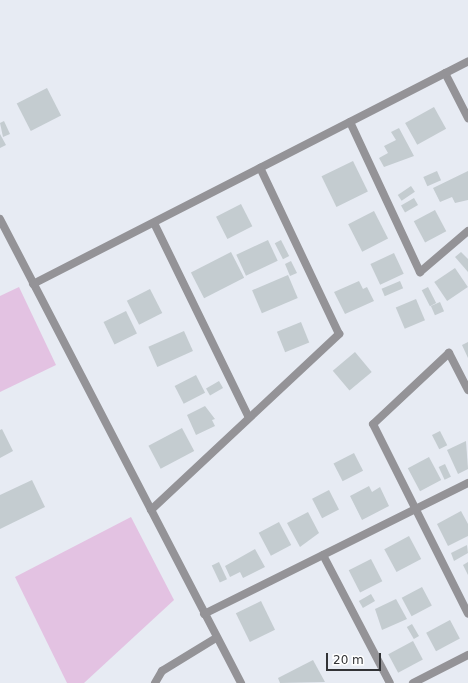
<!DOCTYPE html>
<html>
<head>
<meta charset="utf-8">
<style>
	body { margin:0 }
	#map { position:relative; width:468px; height:683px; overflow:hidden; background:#e7ebf3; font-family:"DejaVu Sans",sans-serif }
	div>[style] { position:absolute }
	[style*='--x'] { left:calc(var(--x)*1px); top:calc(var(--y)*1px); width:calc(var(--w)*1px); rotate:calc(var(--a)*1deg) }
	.green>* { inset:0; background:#e3c2e2 }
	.building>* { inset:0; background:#c4ccd0; transform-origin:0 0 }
	.street>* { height:8px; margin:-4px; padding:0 4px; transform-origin:4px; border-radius:4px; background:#949397 }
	span { translate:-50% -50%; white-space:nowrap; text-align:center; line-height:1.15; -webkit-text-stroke:3px #fff; paint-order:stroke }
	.scale { position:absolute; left:326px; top:653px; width:55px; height:18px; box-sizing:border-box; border:2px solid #323336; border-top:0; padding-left:5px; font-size:12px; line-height:14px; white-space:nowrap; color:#323336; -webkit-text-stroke:3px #fff; paint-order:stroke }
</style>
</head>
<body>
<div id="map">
	<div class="green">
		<i style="clip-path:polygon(19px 287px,56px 365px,0 392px,0 296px)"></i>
		<i style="clip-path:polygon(131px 517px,174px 600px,84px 683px,67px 683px,15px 577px)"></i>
	</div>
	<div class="building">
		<i style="left:47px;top:88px;width:31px;height:34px;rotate:63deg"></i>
		<i style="left:434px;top:107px;width:25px;height:33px;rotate:61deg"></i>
		<i style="clip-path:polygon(4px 121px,10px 134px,3px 137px,0 123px)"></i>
		<i style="clip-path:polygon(399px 128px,414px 156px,384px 167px,379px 158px,388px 153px,384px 146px,396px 140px,391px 132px)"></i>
		<i style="clip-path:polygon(0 134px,6px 145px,0 148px)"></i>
		<i style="left:353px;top:161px;width:34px;height:35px;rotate:64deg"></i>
		<i style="left:437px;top:171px;width:10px;height:15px;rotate:66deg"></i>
		<i style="clip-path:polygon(468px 171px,468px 200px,455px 203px,452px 197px,440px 202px,433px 188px)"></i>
		<i style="left:411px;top:186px;width:7px;height:16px;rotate:56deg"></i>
		<i style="left:414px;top:198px;width:8px;height:15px;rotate:60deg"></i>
		<i style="left:241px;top:204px;width:25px;height:28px;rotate:63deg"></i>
		<i style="left:435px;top:210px;width:24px;height:24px;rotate:62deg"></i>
		<i style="left:374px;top:211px;width:31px;height:29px;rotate:63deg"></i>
		<i style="left:268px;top:240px;width:23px;height:35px;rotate:65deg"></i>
		<i style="left:281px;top:240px;width:18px;height:7px;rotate:63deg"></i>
		<i style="left:231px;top:252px;width:29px;height:45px;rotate:63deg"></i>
		<i style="clip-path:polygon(461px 252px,468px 259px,468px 272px,455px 257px)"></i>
		<i style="left:394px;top:253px;width:23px;height:26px;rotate:65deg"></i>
		<i style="clip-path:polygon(291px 261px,297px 273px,290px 276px,285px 264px)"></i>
		<i style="left:455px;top:268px;width:23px;height:25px;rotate:56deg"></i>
		<i style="left:288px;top:275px;width:25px;height:39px;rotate:67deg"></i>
		<i style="clip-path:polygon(359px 281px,363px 289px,367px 287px,374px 301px,345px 314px,334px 292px)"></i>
		<i style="left:400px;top:281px;width:8px;height:20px;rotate:67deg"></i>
		<i style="left:428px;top:287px;width:18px;height:7px;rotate:63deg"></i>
		<i style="left:150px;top:289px;width:27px;height:26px;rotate:63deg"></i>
		<i style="left:416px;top:299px;width:23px;height:22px;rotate:67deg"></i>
		<i style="left:440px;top:302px;width:10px;height:10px;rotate:66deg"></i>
		<i style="left:126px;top:311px;width:25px;height:25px;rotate:64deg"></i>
		<i style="left:301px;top:322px;width:22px;height:26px;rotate:68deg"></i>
		<i style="left:184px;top:331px;width:22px;height:39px;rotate:66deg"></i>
		<i style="clip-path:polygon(468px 342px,468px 358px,462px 345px)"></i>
		<i style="left:355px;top:352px;width:26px;height:29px;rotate:50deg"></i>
		<i style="left:196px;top:375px;width:20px;height:24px;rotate:63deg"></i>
		<i style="left:219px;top:381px;width:8px;height:15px;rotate:60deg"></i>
		<i style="clip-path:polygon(205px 406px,215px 419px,212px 420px,215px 426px,196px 435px,187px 415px)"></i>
		<i style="left:182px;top:428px;width:26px;height:38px;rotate:62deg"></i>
		<i style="clip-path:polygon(2px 429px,13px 451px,0 458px,0 430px)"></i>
		<i style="left:440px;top:431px;width:16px;height:9px;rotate:63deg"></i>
		<i style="clip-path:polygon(466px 441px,468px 469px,458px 474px,447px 450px)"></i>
		<i style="left:354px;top:453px;width:20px;height:23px;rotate:63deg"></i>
		<i style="left:429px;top:457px;width:26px;height:24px;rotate:62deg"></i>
		<i style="left:445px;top:464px;width:14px;height:7px;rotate:65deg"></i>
		<i style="clip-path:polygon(32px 480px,45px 507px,0 529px,0 495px)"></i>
		<i style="clip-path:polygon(369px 486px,372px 492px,380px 487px,389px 506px,362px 520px,350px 496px)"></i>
		<i style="left:329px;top:490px;width:22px;height:19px;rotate:63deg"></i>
		<i style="clip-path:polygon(461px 511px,468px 524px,468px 536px,448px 546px,437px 524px)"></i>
		<i style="clip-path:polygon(308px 512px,319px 533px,300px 547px,287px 523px)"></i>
		<i style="left:279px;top:522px;width:26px;height:23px;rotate:62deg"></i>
		<i style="left:409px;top:536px;width:26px;height:28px;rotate:62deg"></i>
		<i style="clip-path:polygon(467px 545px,468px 553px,454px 561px,451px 553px)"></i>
		<i style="clip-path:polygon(255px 549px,265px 567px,243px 578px,240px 572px,230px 577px,225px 566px)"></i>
		<i style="left:371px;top:559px;width:25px;height:25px;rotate:63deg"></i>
		<i style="left:219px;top:562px;width:19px;height:8px;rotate:65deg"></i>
		<i style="clip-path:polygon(468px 562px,468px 575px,463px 565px)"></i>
		<i style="left:422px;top:587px;width:21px;height:23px;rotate:62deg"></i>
		<i style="left:371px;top:594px;width:8px;height:14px;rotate:60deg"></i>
		<i style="clip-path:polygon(396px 599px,407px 619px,382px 630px,375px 609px)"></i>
		<i style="left:261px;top:601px;width:32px;height:28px;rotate:64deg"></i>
		<i style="left:450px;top:620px;width:21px;height:27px;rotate:62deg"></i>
		<i style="left:412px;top:624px;width:14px;height:6px;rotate:60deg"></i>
		<i style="left:413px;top:641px;width:21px;height:28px;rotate:62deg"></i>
		<i style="clip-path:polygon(313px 660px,325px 682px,280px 683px,278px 678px)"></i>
	</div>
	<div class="street">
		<i style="--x:445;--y:73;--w:51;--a:62.9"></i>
		<i style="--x:350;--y:122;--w:166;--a:65"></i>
		<i style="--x:420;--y:272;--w:63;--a:-40.5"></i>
		<i style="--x:0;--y:219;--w:523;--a:62.55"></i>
		<i style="--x:154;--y:223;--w:215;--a:64"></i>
		<i style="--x:33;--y:284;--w:489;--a:-27.1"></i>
		<i style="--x:468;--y:390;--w:42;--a:-117.2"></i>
		<i style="--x:449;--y:353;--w:104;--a:136.9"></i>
		<i style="--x:373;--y:424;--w:212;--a:63.4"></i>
		<i style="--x:151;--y:510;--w:258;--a:-43.1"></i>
		<i style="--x:339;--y:334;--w:184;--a:-115.4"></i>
		<i style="--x:323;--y:555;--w:144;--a:62.4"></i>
		<i style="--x:204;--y:614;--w:295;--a:-26.4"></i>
		<i style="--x:155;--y:683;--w:14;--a:-60"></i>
		<i style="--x:162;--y:671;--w:63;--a:-31.4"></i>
		<i style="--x:413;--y:683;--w:62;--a:-27"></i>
	</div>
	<div class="scale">20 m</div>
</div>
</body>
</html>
